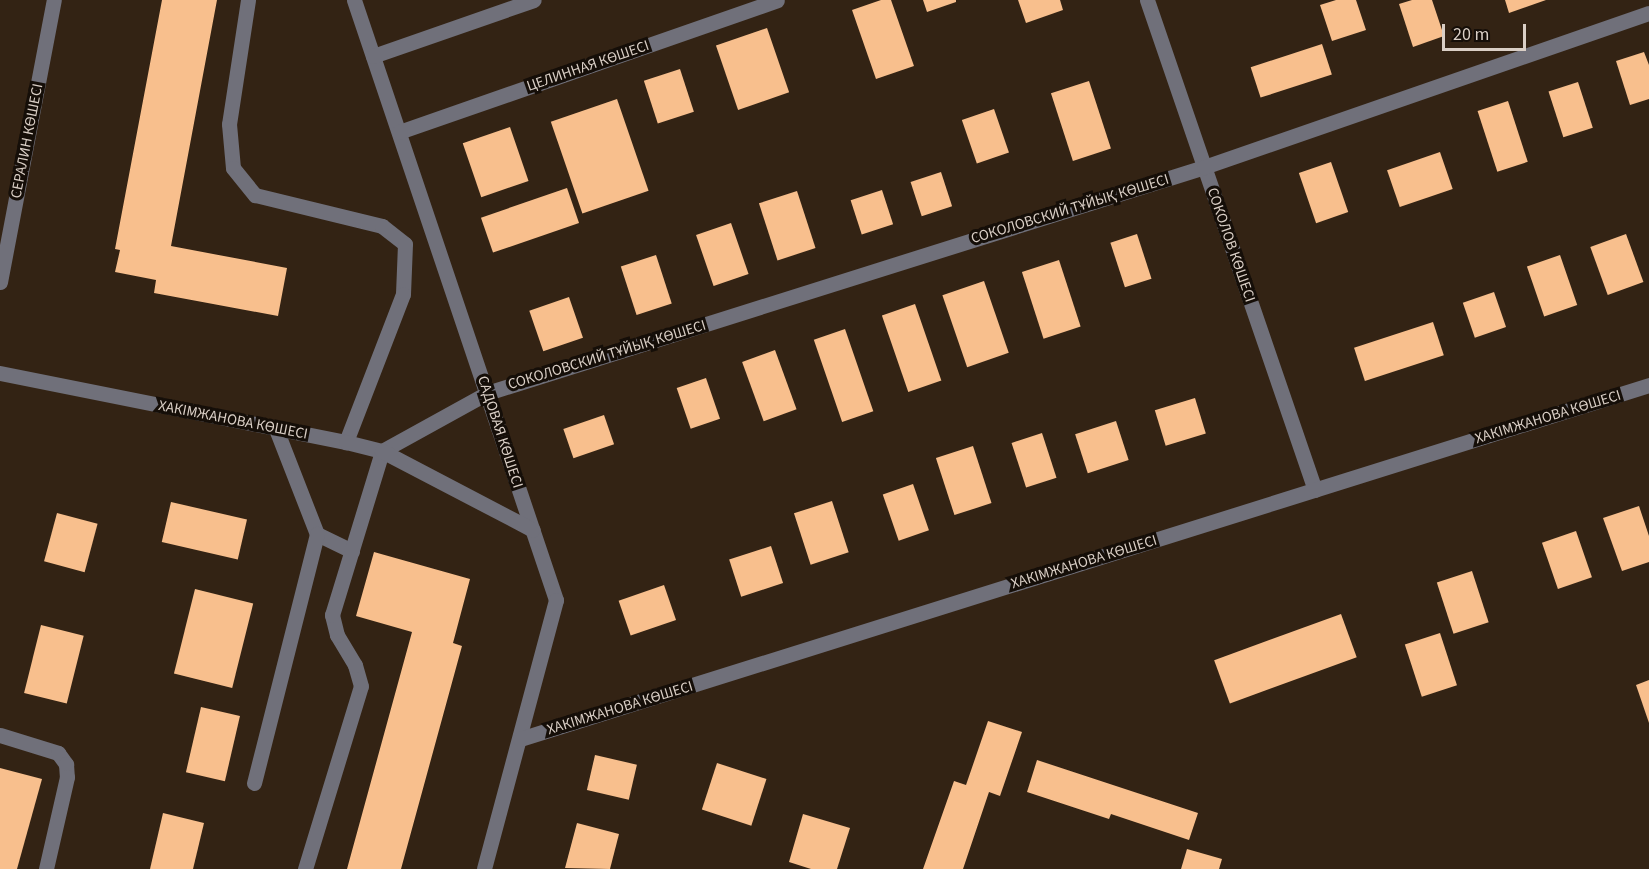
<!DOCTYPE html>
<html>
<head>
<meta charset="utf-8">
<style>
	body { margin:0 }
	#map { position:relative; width:1649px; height:869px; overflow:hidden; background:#332314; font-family:"Source Sans 3",sans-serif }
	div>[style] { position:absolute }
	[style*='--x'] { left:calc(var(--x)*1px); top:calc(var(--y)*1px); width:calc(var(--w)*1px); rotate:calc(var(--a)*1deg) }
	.building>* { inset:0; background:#f8bf8d; transform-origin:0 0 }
	.minor>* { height:15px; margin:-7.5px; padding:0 7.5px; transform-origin:7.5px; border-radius:7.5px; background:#70707a }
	span { translate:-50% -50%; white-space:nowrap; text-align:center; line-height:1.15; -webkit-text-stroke:6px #150e08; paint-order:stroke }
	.street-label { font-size:15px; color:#dacfc6 }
	.scale { position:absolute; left:1442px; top:24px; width:84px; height:27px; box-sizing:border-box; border:3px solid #dacfc6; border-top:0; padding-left:8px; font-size:18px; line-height:21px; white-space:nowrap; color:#dacfc6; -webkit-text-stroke:4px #150e08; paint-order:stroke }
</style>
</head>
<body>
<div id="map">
	<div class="building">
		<i style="clip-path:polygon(162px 0,217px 0,171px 246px,287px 268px,278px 316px,154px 293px,156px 280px,115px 272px,120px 250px,115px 249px)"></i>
		<i style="clip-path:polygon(881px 0,891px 0,914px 66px,876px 79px,852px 10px)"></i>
		<i style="clip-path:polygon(923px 0,956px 0,956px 2px,927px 12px)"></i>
		<i style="clip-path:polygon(1018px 0,1060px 0,1063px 10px,1026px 23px)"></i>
		<i style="clip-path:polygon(1336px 0,1356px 0,1366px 30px,1332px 41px,1320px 5px)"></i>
		<i style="clip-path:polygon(1412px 0,1432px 0,1444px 36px,1413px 47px,1399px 4px)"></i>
		<i style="clip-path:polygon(1505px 0,1546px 0,1509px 13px)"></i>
		<i style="left:767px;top:28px;width:68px;height:54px;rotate:71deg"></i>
		<i style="left:1322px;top:44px;width:32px;height:75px;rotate:72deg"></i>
		<i style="clip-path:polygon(1644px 52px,1649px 65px,1649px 99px,1630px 105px,1616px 61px)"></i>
		<i style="left:680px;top:69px;width:45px;height:38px;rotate:72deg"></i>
		<i style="left:1089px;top:81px;width:71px;height:40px;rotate:72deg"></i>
		<i style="left:1578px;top:82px;width:48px;height:31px;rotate:72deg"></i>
		<i style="left:617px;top:99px;width:97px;height:70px;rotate:71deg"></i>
		<i style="left:1508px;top:101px;width:64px;height:32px;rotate:72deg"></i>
		<i style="left:994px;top:109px;width:46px;height:34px;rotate:71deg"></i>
		<i style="left:510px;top:127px;width:57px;height:50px;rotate:71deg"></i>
		<i style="left:1440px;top:152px;width:39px;height:56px;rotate:71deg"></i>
		<i style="left:1331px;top:162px;width:53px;height:34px;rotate:71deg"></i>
		<i style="left:941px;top:172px;width:36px;height:32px;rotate:72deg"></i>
		<i style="left:567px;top:188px;width:37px;height:91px;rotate:71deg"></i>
		<i style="left:882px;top:190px;width:36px;height:33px;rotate:72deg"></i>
		<i style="left:797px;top:191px;width:60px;height:40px;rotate:72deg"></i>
		<i style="left:731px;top:223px;width:54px;height:37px;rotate:71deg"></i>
		<i style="left:1137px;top:234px;width:47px;height:28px;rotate:72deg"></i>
		<i style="left:1626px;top:234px;width:51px;height:38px;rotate:70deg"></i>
		<i style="left:656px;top:255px;width:51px;height:37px;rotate:72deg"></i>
		<i style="left:1560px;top:255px;width:53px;height:35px;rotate:71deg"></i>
		<i style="left:1059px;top:260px;width:70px;height:39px;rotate:72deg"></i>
		<i style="left:984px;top:281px;width:76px;height:44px;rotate:71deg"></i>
		<i style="left:1494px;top:292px;width:37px;height:33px;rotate:71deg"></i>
		<i style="left:569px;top:297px;width:43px;height:42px;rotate:71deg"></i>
		<i style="left:915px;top:304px;width:81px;height:35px;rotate:71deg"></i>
		<i style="left:1433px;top:322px;width:35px;height:83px;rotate:72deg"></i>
		<i style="left:845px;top:329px;width:87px;height:33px;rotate:71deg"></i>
		<i style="left:775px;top:350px;width:63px;height:35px;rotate:70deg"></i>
		<i style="left:706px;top:378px;width:43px;height:31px;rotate:71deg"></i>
		<i style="left:1195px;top:398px;width:37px;height:42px;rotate:73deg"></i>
		<i style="left:604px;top:415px;width:31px;height:43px;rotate:71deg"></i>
		<i style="left:1116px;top:421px;width:41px;height:43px;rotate:72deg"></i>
		<i style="left:1042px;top:433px;width:47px;height:32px;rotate:72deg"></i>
		<i style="left:973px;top:446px;width:60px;height:39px;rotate:72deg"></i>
		<i style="left:913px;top:484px;width:49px;height:32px;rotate:71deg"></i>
		<i style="left:832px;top:501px;width:54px;height:40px;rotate:72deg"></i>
		<i style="left:171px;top:502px;width:78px;height:41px;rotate:13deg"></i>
		<i style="clip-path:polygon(1639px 506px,1649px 536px,1649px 562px,1622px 571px,1603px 518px)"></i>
		<i style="left:57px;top:513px;width:42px;height:50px;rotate:15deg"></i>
		<i style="left:1576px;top:531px;width:49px;height:36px;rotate:71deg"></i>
		<i style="left:771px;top:546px;width:39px;height:44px;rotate:72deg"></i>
		<i style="clip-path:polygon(374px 552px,470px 579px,453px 643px,462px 646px,401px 869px,347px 869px,412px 632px,356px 616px)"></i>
		<i style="left:1472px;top:571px;width:54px;height:37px;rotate:72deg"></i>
		<i style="left:664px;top:585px;width:37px;height:48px;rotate:71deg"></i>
		<i style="left:195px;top:589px;width:60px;height:87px;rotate:14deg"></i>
		<i style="left:1341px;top:614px;width:46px;height:135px;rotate:70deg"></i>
		<i style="left:41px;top:625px;width:44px;height:70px;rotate:14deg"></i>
		<i style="left:1440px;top:633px;width:55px;height:37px;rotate:72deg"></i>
		<i style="clip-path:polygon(1649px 680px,1649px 723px,1636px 685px)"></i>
		<i style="left:201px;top:707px;width:40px;height:67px;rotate:13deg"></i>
		<i style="clip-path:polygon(988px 721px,1022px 732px,1000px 796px,989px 792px,963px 869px,923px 869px,954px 781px,966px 785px)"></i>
		<i style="left:595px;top:755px;width:43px;height:36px;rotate:13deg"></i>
		<i style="clip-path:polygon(1037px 760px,1198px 813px,1189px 840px,1111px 814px,1109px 819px,1027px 792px)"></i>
		<i style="left:717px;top:763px;width:52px;height:49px;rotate:18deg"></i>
		<i style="clip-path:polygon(0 768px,42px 779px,17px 869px,0 869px)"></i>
		<i style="clip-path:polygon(163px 813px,204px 823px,193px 869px,150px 869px)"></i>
		<i style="clip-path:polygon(803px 814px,850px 828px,837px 869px,811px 869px,789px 862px)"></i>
		<i style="clip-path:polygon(577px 823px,619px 834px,610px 869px,565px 868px)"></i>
		<i style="clip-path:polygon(1187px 849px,1222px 859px,1219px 869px,1181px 869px)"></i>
	</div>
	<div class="minor">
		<i style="--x:248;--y:0;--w:125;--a:98.7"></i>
		<i style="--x:229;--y:124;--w:44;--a:84.8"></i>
		<i style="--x:233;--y:168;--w:35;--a:51"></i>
		<i style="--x:255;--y:195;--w:131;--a:13.7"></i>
		<i style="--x:382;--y:226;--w:29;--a:38"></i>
		<i style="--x:405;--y:244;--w:50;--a:92.3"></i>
		<i style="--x:403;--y:294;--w:159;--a:111.1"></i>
		<i style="--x:354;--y:0;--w:633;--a:71.39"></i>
		<i style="--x:556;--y:600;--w:278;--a:105"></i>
		<i style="--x:1147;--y:0;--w:518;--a:71.08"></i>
		<i style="--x:373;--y:56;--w:170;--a:-19.2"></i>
		<i style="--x:399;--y:132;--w:400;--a:-19.2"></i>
		<i style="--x:0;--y:282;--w:287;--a:-79.2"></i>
		<i style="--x:0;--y:373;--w:353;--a:11.3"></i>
		<i style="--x:346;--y:442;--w:37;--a:14"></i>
		<i style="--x:382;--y:451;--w:120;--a:-28.9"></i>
		<i style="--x:487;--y:393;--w:752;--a:-17.49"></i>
		<i style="--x:1204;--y:167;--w:471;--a:-19.1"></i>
		<i style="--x:276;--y:429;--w:113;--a:68.7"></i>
		<i style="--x:317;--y:534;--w:39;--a:26"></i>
		<i style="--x:0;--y:735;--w:61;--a:17.2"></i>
		<i style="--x:58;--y:753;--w:14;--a:54"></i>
		<i style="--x:66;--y:764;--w:13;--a:86"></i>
		<i style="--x:67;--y:777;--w:94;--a:102.9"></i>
		<i style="--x:520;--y:739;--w:1183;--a:-17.41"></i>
		<i style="--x:254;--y:783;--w:257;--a:-75.8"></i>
		<i style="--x:305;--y:869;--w:191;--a:-73"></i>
		<i style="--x:361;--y:686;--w:22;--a:-106"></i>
		<i style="--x:355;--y:665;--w:35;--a:-121"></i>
		<i style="--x:337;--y:635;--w:21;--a:-104"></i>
		<i style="--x:332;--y:615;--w:171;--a:-73"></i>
		<i style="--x:382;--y:451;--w:170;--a:27.6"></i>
	</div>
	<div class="street-label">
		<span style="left:588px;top:66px;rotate:-19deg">ЦЕЛИННАЯ КӨШЕСІ</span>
		<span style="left:27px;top:141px;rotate:-79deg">СЕРАЛИН КӨШЕСІ</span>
		<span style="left:1070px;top:209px;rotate:-17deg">СОКОЛОВСКИЙ ТҰЙЫҚ КӨШЕСІ</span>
		<span style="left:1231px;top:245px;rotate:71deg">СОКОЛОВ КӨШЕСІ</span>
		<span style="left:607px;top:355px;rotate:-17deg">СОКОЛОВСКИЙ ТҰЙЫҚ КӨШЕСІ</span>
		<span style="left:1548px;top:417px;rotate:-17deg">ХАКІМЖАНОВА КӨШЕСІ</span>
		<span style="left:233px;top:420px;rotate:11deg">ХАКІМЖАНОВА КӨШЕСІ</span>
		<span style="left:500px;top:432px;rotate:72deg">САДОВАЯ КӨШЕСІ</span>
		<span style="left:1084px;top:562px;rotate:-17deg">ХАКІМЖАНОВА КӨШЕСІ</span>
		<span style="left:620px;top:708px;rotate:-17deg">ХАКІМЖАНОВА КӨШЕСІ</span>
	</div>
	<div class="scale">20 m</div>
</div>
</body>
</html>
